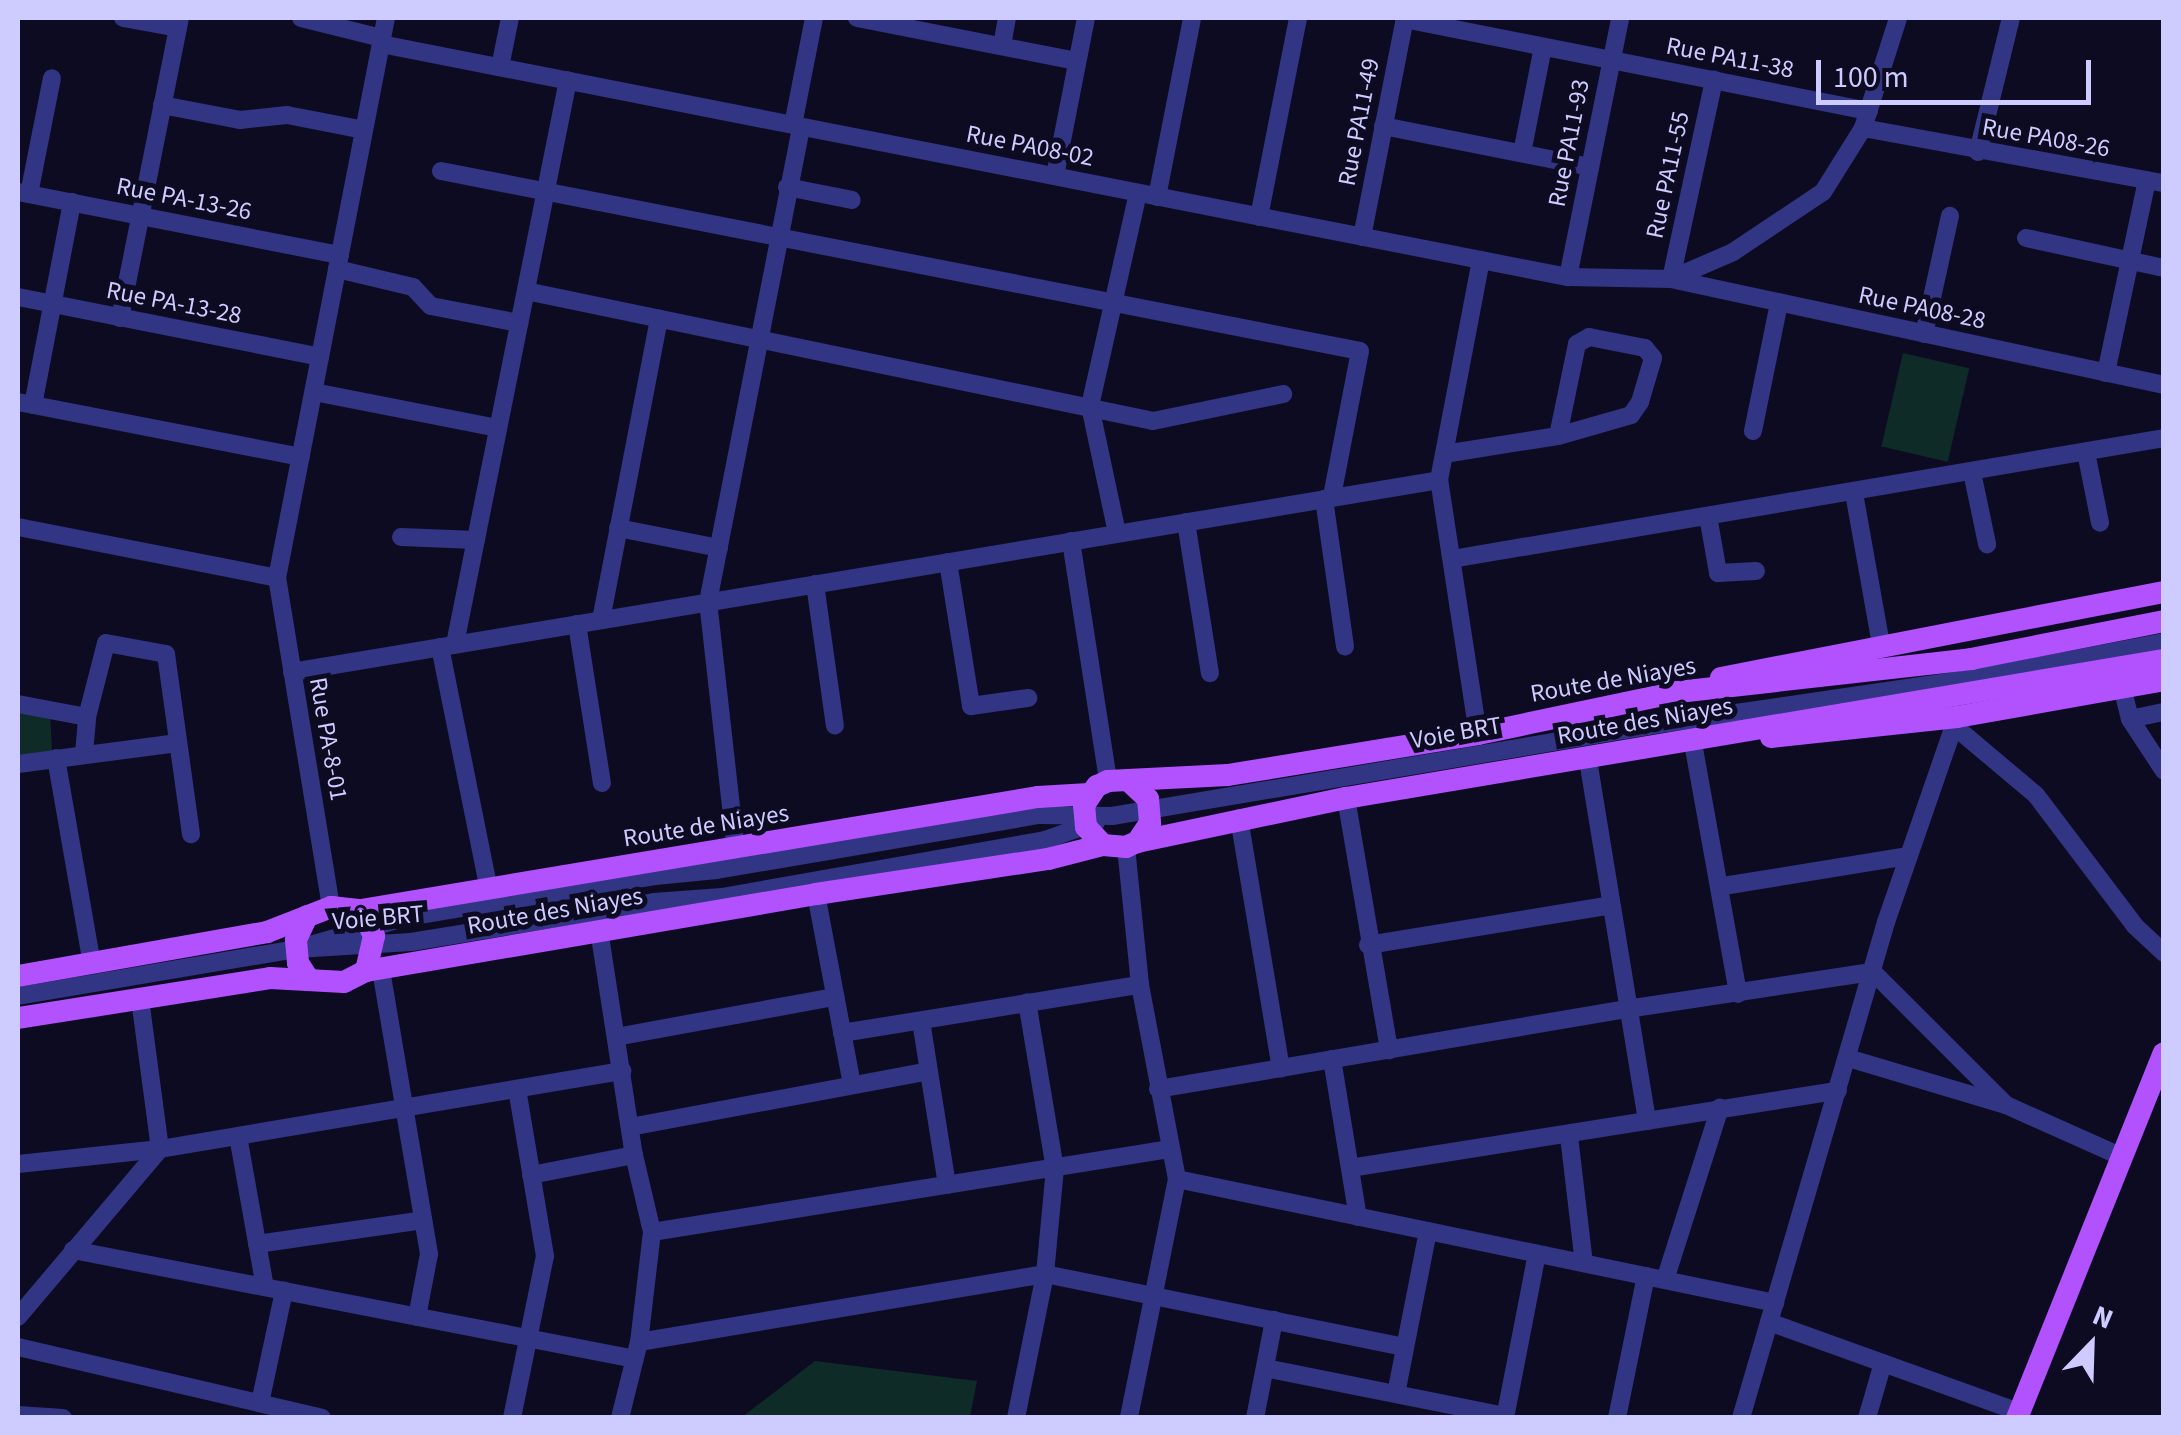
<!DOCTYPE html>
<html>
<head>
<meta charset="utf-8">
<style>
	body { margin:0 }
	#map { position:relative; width:2181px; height:1435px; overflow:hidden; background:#0d0b21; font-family:"Source Sans 3",sans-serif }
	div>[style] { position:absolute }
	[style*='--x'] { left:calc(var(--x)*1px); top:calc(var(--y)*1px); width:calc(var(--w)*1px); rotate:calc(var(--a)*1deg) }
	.green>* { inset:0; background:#0e2b28; transform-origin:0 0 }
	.minor>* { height:18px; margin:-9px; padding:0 9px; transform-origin:9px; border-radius:9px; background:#323584 }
	.major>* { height:22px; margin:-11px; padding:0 11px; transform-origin:11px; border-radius:11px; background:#b252ff }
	span { translate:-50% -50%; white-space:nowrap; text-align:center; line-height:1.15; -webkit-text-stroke:10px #0d0b21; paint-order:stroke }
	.street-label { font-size:25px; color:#cdcbff }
	.frame { position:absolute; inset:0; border:20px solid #cdcbff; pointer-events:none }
	.north { position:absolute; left:2041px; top:1295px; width:100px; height:100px; -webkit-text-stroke:8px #0d0b21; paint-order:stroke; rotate:23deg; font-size:28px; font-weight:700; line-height:40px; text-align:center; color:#cdcbff }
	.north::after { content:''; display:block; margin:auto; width:35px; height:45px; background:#cdcbff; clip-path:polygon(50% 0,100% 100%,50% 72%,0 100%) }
	.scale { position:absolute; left:1816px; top:60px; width:275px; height:45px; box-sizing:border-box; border:5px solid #cdcbff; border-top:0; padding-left:12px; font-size:30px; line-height:35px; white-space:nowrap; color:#cdcbff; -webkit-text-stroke:8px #0d0b21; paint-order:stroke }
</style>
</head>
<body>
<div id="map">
	<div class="green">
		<i style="left:1903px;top:353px;width:68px;height:96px;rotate:13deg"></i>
		<i style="clip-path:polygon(18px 708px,50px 710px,52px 753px,18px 758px)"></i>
		<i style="clip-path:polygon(815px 1361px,977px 1381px,970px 1417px,742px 1417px)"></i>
	</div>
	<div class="minor">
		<i style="--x:123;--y:18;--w:56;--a:10.3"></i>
		<i style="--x:301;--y:18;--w:83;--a:13.9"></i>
		<i style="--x:857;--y:18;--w:224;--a:11.1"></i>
		<i style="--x:1404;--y:19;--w:474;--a:11.2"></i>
		<i style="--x:381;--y:44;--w:1210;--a:11.11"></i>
		<i style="--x:1568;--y:277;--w:103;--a:1.1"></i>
		<i style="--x:1671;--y:279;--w:504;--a:12.13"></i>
		<i style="--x:1002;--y:46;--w:28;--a:-80"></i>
		<i style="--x:500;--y:67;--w:50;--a:-78.5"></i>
		<i style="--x:162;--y:105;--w:79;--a:10.9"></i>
		<i style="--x:240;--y:120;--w:47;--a:-6.1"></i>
		<i style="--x:287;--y:115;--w:78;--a:11"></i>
		<i style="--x:793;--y:125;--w:109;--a:-78.9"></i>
		<i style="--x:1383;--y:126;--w:211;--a:11.2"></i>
		<i style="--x:1863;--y:128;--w:306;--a:10.4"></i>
		<i style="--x:1978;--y:152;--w:138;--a:-76.2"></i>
		<i style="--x:1522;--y:153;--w:108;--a:-78.8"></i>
		<i style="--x:441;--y:171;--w:936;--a:11.08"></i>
		<i style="--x:1360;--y:351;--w:149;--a:100.9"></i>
		<i style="--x:1055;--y:176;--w:161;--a:-78.9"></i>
		<i style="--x:787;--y:187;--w:66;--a:11.3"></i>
		<i style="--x:18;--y:192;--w:328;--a:11.1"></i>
		<i style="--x:29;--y:194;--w:118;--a:-78.8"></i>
		<i style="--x:1157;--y:197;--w:182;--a:-78.9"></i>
		<i style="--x:1259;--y:217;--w:203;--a:-78.9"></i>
		<i style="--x:1362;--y:237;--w:223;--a:-78.9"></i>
		<i style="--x:2026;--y:238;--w:141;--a:12.3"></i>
		<i style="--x:337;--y:269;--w:78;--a:13.3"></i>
		<i style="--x:413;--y:287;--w:26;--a:47"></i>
		<i style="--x:431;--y:306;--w:90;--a:10.9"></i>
		<i style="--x:1568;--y:277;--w:264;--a:-78.6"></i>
		<i style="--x:1671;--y:279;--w:68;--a:-23.5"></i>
		<i style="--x:1733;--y:252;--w:108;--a:-33.7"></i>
		<i style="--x:1823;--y:192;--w:75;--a:-58"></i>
		<i style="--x:1863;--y:128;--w:115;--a:-72.3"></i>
		<i style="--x:1671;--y:279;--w:204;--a:-77.8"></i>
		<i style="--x:526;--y:291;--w:640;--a:11.71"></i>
		<i style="--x:1153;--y:421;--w:133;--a:-11.7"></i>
		<i style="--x:18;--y:297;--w:308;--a:11.2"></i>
		<i style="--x:120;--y:318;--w:306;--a:-78.7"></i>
		<i style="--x:1924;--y:334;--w:121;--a:-77.6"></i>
		<i style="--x:2106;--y:373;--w:197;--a:-78"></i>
		<i style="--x:314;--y:392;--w:187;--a:11.1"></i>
		<i style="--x:18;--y:402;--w:288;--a:11"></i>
		<i style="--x:33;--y:405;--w:207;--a:-79.1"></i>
		<i style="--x:1753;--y:431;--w:131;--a:-78.5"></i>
		<i style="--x:2086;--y:452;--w:72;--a:78.8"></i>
		<i style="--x:1444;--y:454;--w:115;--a:-9"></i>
		<i style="--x:1558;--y:436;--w:76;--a:-16"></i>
		<i style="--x:1631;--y:415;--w:16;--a:-55"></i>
		<i style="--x:1640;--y:402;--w:46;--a:-73.5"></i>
		<i style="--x:1653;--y:358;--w:13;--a:-129"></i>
		<i style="--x:1645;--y:348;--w:57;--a:-168.9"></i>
		<i style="--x:1589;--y:337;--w:14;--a:150"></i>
		<i style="--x:1577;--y:344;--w:94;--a:101.7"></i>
		<i style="--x:1972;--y:472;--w:74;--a:78.2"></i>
		<i style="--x:1854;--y:493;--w:154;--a:79.9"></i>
		<i style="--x:1324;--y:499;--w:149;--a:81.9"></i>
		<i style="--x:1708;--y:516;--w:58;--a:80"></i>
		<i style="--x:1718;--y:573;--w:38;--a:-3"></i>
		<i style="--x:1186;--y:522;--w:153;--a:81"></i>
		<i style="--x:18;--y:527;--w:264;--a:11.1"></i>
		<i style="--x:618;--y:528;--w:103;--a:11.2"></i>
		<i style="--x:1117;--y:533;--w:130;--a:-102"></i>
		<i style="--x:1090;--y:406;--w:218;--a:-77.3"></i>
		<i style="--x:401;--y:537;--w:75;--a:2.3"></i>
		<i style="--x:1071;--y:541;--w:243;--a:81.2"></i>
		<i style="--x:1452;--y:559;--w:722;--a:-9.64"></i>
		<i style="--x:948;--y:562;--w:146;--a:80.9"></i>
		<i style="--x:971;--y:706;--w:58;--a:-8"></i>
		<i style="--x:815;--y:584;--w:143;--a:82"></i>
		<i style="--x:601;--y:620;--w:307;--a:-79.1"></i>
		<i style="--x:577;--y:624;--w:161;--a:81.1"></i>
		<i style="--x:455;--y:644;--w:575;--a:-78.67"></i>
		<i style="--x:440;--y:647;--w:244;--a:78.6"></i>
		<i style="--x:292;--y:672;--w:1163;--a:-9.5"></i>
		<i style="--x:2122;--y:687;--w:33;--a:76"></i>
		<i style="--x:2130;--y:719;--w:62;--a:56.8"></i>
		<i style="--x:18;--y:704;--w:70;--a:10.7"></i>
		<i style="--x:2130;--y:719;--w:35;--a:-12"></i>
		<i style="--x:1954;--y:726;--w:107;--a:40.1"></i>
		<i style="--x:2036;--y:795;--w:164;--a:52.9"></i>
		<i style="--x:2135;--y:926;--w:40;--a:43"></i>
		<i style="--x:1478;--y:734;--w:257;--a:-98.7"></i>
		<i style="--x:1439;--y:480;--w:224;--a:-79.2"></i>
		<i style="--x:1693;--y:743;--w:255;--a:79.8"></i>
		<i style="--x:84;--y:754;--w:37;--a:-85"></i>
		<i style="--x:87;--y:717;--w:76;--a:-75.6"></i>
		<i style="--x:106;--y:643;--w:61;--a:10.4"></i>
		<i style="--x:166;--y:654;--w:182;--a:82.1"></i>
		<i style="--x:56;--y:758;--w:209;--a:80.1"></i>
		<i style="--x:1588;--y:760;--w:366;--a:80.7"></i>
		<i style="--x:18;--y:764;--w:161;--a:-7.5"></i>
		<i style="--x:1346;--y:798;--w:256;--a:80.3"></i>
		<i style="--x:1239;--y:818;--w:254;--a:80.5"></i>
		<i style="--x:1126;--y:847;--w:139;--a:84.2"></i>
		<i style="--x:1140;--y:985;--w:197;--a:79.2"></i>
		<i style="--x:1177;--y:1179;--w:244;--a:101.4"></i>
		<i style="--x:736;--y:851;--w:251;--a:-96.4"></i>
		<i style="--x:708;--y:602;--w:484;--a:-78.9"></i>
		<i style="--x:1723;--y:886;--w:188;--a:-9.2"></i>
		<i style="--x:816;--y:894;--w:194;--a:79.3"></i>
		<i style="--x:331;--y:907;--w:333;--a:-99.3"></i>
		<i style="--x:277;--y:578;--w:571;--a:-78.99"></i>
		<i style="--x:599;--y:930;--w:228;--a:81.2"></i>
		<i style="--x:634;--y:1155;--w:79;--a:76.8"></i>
		<i style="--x:652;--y:1232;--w:111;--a:96.7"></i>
		<i style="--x:1368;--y:945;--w:246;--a:-9.3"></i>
		<i style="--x:297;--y:949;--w:115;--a:-16.2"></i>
		<i style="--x:407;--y:917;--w:251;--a:-9.4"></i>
		<i style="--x:655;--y:876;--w:62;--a:-5.5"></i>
		<i style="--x:717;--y:870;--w:328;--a:-9.7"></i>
		<i style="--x:1040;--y:815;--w:72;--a:0.8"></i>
		<i style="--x:1112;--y:816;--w:563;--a:-9.51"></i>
		<i style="--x:1667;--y:723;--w:310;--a:-8.3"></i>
		<i style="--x:1974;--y:678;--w:193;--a:-10.7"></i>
		<i style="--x:381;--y:970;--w:288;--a:80.4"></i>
		<i style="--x:429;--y:1254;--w:64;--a:100.8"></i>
		<i style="--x:18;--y:996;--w:283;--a:-9.6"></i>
		<i style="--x:297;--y:949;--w:114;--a:-3.5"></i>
		<i style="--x:411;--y:942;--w:246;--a:-9.3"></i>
		<i style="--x:654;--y:902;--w:68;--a:-4.2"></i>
		<i style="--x:722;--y:897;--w:328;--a:-10"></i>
		<i style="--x:1045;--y:840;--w:54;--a:-19.4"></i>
		<i style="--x:921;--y:1021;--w:166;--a:81"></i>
		<i style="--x:842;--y:1033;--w:302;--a:-9.2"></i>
		<i style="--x:616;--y:1037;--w:223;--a:-10.4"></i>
		<i style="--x:1848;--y:1058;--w:165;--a:16.6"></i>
		<i style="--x:2006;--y:1105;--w:125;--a:24.1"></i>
		<i style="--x:1332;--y:1059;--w:160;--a:80.7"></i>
		<i style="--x:1158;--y:1089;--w:476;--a:-9.7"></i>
		<i style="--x:1627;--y:1009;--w:249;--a:-8.6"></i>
		<i style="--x:1873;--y:972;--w:188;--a:45"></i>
		<i style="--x:630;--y:1127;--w:304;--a:-10.6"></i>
		<i style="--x:238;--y:1136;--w:153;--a:79.9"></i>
		<i style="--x:1569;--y:1136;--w:128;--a:83.3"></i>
		<i style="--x:18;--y:1164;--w:143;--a:-6"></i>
		<i style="--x:160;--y:1149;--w:469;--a:-9.6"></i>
		<i style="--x:1350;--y:1168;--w:494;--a:-9"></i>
		<i style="--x:531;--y:1175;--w:105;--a:-11"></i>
		<i style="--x:1177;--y:1179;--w:611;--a:11.71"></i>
		<i style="--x:652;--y:1232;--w:525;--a:-9.1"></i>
		<i style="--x:257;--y:1244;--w:168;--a:-8.2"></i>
		<i style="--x:73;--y:1250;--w:572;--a:10.98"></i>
		<i style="--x:1665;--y:1280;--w:181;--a:-72.3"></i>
		<i style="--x:18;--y:1317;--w:220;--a:-49.8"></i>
		<i style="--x:160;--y:1149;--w:151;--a:-97.6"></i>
		<i style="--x:1769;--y:1322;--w:266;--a:19.8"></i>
		<i style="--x:18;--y:1347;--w:312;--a:13.1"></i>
		<i style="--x:1265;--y:1368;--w:245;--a:11.3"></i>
		<i style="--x:1396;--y:1394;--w:166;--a:-78.9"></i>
		<i style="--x:260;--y:1403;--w:115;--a:-77.9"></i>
		<i style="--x:18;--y:1415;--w:45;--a:3.8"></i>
		<i style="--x:512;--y:1418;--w:165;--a:-78.5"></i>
		<i style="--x:545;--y:1256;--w:169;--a:-99.5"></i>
		<i style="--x:620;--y:1418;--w:78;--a:-76"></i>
		<i style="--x:639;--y:1342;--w:412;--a:-9.5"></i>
		<i style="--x:1045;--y:1274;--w:367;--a:11.5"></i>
		<i style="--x:1016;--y:1418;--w:147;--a:-78.6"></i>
		<i style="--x:1045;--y:1274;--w:105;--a:-84.6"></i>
		<i style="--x:1055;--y:1169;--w:169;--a:-99.5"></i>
		<i style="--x:1255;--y:1418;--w:100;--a:-79"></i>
		<i style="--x:1505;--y:1418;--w:167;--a:-79"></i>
		<i style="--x:1617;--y:1418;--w:145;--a:-78.5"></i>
		<i style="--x:1741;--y:1418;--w:517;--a:-73.7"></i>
		<i style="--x:1886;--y:922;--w:217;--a:-70.9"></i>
		<i style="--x:1867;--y:1418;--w:57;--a:-73.8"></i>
	</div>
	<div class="major">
		<i style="--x:1721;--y:678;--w:451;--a:-11"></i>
		<i style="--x:1771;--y:737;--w:187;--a:-6.1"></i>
		<i style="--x:1957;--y:717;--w:210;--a:-10.1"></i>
		<i style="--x:1131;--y:783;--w:23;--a:43"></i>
		<i style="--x:1148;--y:799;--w:24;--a:85"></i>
		<i style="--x:1150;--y:823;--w:23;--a:124"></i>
		<i style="--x:1137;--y:842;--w:12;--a:156"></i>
		<i style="--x:1126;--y:847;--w:23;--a:-175"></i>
		<i style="--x:1103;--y:845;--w:25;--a:-133"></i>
		<i style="--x:1086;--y:827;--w:22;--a:-95"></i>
		<i style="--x:1084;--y:805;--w:23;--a:-56"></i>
		<i style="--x:1097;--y:786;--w:12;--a:-24"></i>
		<i style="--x:1108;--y:781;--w:120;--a:-2.9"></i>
		<i style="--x:1228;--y:775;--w:253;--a:-9.3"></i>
		<i style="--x:1478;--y:734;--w:204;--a:-11.9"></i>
		<i style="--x:1678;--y:692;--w:295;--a:-6.4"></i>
		<i style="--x:1971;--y:659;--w:197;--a:-11.1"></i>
		<i style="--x:1137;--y:842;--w:214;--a:-11.9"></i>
		<i style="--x:1346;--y:798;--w:830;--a:-9.58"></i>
		<i style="--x:361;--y:910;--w:29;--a:63"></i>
		<i style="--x:374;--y:936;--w:36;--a:103"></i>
		<i style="--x:307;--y:916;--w:26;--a:115"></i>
		<i style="--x:296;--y:940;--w:23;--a:85"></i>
		<i style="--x:298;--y:963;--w:17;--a:57"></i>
		<i style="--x:18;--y:976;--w:253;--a:-10"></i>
		<i style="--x:267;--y:932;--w:69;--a:-21.3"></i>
		<i style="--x:331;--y:907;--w:30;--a:6"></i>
		<i style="--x:361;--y:910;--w:686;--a:-9.48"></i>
		<i style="--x:1038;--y:797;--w:51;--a:-3.4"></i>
		<i style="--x:18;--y:1018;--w:255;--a:-9"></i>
		<i style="--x:270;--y:978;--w:74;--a:3.1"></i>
		<i style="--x:344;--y:982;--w:25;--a:-27"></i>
		<i style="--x:366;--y:971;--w:457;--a:-9.7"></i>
		<i style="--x:816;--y:894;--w:235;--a:-8.6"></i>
		<i style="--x:1048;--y:859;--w:57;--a:-14.3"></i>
		<i style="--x:2017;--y:1418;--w:393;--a:-68.1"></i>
	</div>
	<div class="street-label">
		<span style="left:1730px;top:58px;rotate:11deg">Rue PA11-38</span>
		<span style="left:1359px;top:122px;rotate:-79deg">Rue PA11-49</span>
		<span style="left:2046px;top:138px;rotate:10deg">Rue PA08-26</span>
		<span style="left:1569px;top:143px;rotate:-79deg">Rue PA11-93</span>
		<span style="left:1030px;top:146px;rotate:11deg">Rue PA08-02</span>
		<span style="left:1668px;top:175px;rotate:-78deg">Rue PA11-55</span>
		<span style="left:184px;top:199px;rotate:11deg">Rue PA-13-26</span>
		<span style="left:174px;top:303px;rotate:11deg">Rue PA-13-28</span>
		<span style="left:1922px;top:308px;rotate:12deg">Rue PA08-28</span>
		<span style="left:1613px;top:680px;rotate:-10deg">Route de Niayes</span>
		<span style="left:1645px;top:721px;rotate:-10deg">Route des Niayes</span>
		<span style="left:1456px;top:733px;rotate:-10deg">Voie BRT</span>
		<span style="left:328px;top:739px;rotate:80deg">Rue PA-8-01</span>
		<span style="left:706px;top:826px;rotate:-9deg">Route de Niayes</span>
		<span style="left:555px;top:911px;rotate:-10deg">Route des Niayes</span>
		<span style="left:378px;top:918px;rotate:-5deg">Voie BRT</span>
	</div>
	<div class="frame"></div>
	<div class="north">N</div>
	<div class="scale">100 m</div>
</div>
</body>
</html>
